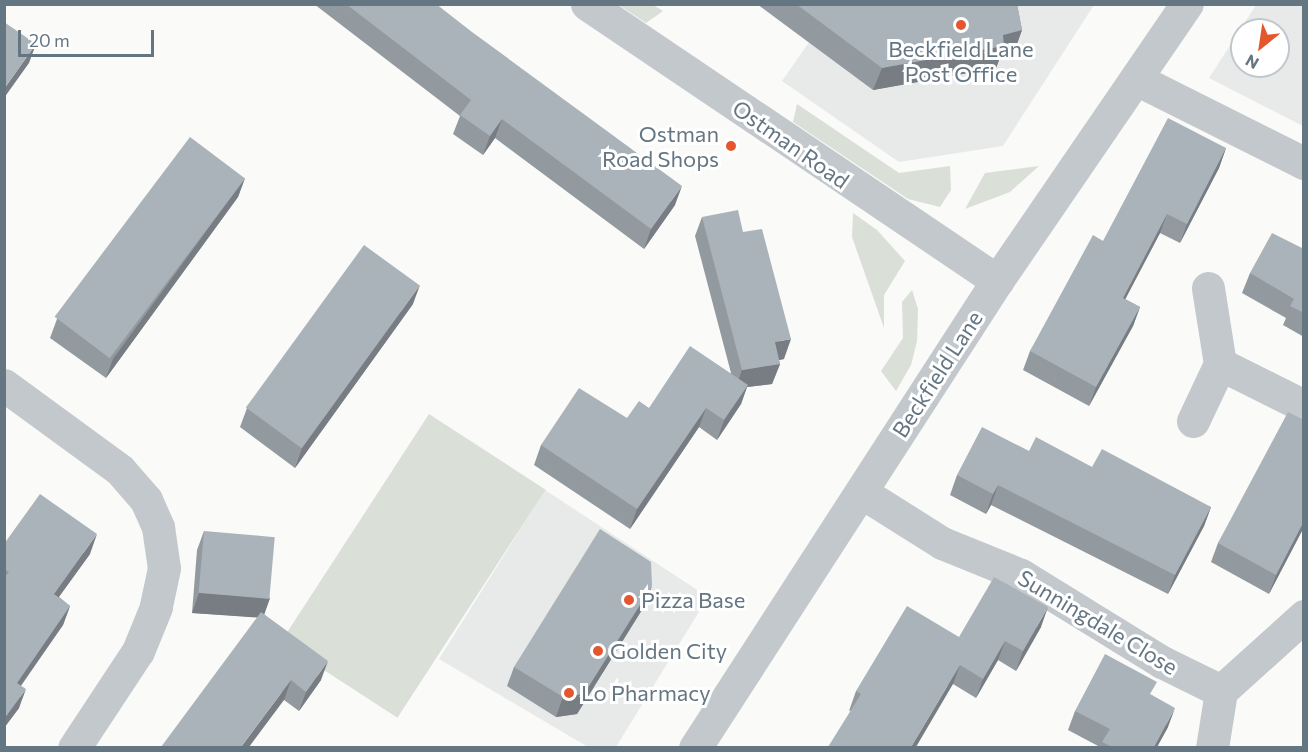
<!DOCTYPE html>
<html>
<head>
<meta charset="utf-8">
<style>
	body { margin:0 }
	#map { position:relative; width:1308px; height:752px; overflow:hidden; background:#fafaf8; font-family:Commissioner,sans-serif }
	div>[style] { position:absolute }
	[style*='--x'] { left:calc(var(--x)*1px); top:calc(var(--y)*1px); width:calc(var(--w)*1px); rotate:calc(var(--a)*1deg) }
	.built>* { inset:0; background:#e8e9e9 }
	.green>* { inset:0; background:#dadfd7; transform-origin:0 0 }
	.minor>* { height:33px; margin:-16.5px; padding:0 16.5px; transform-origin:16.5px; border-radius:16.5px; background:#c3c8cc }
	.wall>* { inset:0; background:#929a9f }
	.shaded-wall>* { inset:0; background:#777d82 }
	.building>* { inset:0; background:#aab3b9; transform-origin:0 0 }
	.dots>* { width:16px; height:16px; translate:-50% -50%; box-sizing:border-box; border:3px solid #fff; border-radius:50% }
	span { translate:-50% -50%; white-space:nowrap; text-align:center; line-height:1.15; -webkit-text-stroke:6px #fff; paint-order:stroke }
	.poi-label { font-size:22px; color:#657683 }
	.right { translate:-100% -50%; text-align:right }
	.left { translate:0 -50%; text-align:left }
	.street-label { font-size:22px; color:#657683 }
	.frame { position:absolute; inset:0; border:6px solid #657683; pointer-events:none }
	.north { position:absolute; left:1230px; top:18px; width:60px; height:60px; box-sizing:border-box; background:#fff; border:2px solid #c1c8cd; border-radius:50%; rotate:210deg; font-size:16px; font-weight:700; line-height:24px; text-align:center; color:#657683 }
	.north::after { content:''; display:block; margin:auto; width:21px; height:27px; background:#e4572e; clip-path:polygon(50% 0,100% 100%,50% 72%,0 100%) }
	.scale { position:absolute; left:18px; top:30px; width:136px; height:27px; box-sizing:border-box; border:3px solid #657683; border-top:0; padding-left:8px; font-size:18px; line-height:21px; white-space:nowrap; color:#657683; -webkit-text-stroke:4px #fff; paint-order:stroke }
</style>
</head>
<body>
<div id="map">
	<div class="built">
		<i style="clip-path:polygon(835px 5px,1094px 5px,1003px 146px,899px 162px,782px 81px)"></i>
		<i style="clip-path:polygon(evenodd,1256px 5px,1303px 5px,1303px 126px,1209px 78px,1256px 5px,1242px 30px,1278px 30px,1278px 66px,1242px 66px,1242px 30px)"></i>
		<i style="clip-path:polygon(545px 490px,708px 597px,616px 747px,588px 747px,439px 659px)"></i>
	</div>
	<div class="green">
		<i style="clip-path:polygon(619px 5px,653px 5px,663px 11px,646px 23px)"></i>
		<i style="clip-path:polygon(797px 104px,899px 173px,950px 166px,951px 190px,940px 207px,908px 199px,793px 122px)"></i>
		<i style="clip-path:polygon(1039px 166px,1010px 192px,965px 209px,985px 173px)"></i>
		<i style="clip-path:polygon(853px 213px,877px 230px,905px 261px,884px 295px,884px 328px,852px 237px)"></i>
		<i style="clip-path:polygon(912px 290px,918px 309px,917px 341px,911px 365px,896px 391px,881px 371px,903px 338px,902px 302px)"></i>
		<i style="left:429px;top:414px;width:139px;height:272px;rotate:33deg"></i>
	</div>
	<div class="minor">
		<i style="--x:587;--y:4;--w:495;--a:34"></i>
		<i style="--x:1138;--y:80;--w:186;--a:26.6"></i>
		<i style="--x:1220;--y:364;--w:94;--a:26.6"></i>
		<i style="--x:4;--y:385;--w:144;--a:36.2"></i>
		<i style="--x:120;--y:470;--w:40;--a:49"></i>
		<i style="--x:146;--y:500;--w:30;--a:66"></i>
		<i style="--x:158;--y:527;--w:41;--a:81.7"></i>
		<i style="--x:164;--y:568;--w:40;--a:102"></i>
		<i style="--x:156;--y:607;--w:48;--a:112.2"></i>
		<i style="--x:138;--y:651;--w:116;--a:123.4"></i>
		<i style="--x:1193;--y:421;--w:63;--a:-64.7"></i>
		<i style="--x:1220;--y:364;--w:77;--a:-99"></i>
		<i style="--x:861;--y:492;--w:96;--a:32.2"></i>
		<i style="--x:942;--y:543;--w:85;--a:22.1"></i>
		<i style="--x:1021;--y:575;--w:166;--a:31.7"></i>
		<i style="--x:1162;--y:662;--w:66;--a:26.2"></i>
		<i style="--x:1221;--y:691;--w:112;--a:-42.1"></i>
		<i style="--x:695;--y:748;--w:556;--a:-57.11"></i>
		<i style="--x:997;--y:281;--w:336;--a:-55.6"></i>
		<i style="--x:1212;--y:748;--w:58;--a:-81"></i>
	</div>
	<div class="wall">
		<i style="clip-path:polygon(314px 4px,436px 4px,675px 205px,644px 249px,495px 138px,483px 155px,453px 134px,460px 116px)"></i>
		<i style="clip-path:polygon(757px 4px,1017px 4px,1022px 30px,1014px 52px,1001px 55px,996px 68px,873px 90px)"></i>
		<i style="clip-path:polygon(1226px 148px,1219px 168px,1180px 243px,1160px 233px,1125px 299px,1140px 307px,1133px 326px,1089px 406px,1023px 370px,1030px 351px,1103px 241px)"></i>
		<i style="clip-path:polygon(245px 178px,238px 197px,106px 378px,50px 338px,57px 319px)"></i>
		<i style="clip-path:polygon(702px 217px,743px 232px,784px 359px,779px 360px,780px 364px,772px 384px,747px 387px,741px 404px,717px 440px,699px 427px,630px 529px,534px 465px,541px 445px,627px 418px,649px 408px,731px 373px,695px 236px)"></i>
		<i style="clip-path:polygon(1304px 249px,1304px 337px,1283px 325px,1286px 318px,1242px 293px,1250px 273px)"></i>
		<i style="clip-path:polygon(413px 304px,295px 468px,240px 427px,247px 408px)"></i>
		<i style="clip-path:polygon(1304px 420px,1304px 527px,1269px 594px,1211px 562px,1218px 543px)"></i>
		<i style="clip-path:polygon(1029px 451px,1092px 467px,1211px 507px,1204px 526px,1168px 594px,991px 505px,986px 514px,950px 495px,957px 475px)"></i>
		<i style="clip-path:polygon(204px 531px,270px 598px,264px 614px,321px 680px,299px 711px,284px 700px,257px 617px,192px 613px,197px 550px)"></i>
		<i style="clip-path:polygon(4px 544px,90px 554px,59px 597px,70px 606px,63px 625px,21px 686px,19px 708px,4px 728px)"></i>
		<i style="clip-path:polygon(645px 605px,577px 714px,556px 717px,507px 686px,514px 667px)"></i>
		<i style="clip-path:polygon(1041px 627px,1016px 671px,998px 660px,976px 698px,953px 684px,849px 711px,856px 691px,959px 637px)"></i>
		<i style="clip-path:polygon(1152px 695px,1168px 727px,1157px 747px,1100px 747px,1068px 730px,1075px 711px)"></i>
	</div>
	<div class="shaded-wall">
		<i style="clip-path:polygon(1022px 30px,1014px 52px,1001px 55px,996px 68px,873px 90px,882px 68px)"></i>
		<i style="clip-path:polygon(36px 44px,29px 63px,4px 98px,4px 89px)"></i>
		<i style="clip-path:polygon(502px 119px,495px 138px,483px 155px,490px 136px)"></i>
		<i style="clip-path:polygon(1226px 148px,1219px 168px,1180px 243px,1187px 224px)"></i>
		<i style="clip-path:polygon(245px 178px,238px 197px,106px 378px,113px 359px)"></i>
		<i style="clip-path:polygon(682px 186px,675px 205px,644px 249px,651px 229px)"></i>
		<i style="clip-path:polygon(1167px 214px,1160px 233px,1116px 317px,1123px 298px)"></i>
		<i style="clip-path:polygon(420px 285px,413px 304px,295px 468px,302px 448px)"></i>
		<i style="clip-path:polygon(1140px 307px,1133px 326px,1089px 406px,1096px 387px)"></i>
		<i style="clip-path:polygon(791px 339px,784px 359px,768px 362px,775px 342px)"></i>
		<i style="clip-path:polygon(780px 364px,772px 384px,747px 387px,741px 404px,717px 440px,742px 370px)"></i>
		<i style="clip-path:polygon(706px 408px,699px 427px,630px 529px,637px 509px)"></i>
		<i style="clip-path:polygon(998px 485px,991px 505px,986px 514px,993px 494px)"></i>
		<i style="clip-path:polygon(1211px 507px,1204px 526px,1168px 594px,1175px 575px)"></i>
		<i style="clip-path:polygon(1304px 521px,1304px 527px,1269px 594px,1276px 575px)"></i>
		<i style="clip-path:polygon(97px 534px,90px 554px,47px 613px,54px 594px)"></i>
		<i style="clip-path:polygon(652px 586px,645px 605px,577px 714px,556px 717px,563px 697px)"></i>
		<i style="clip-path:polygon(199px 593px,270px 598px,263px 618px,192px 613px)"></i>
		<i style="clip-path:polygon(70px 606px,63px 625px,9px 702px,17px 683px)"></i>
		<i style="clip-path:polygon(1048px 607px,1041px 627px,1016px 671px,1023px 651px)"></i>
		<i style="clip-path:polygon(1005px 641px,998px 660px,976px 698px,983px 679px)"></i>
		<i style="clip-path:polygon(328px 661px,321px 680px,299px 711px,306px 692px)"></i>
		<i style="clip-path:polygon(960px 665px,953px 684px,916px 747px,911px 747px)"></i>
		<i style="clip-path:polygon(291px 680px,284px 700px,249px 747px,241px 747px)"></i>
		<i style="clip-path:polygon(26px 689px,19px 708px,4px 728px,4px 719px)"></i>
		<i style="clip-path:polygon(1175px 708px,1168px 727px,1157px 747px,1154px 747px)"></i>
	</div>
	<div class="building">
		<i style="clip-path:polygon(346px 4px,436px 4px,472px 32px,682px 186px,651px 229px,502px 119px,490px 136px,460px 115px,471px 100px)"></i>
		<i style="clip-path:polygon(796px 4px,1017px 4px,1022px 30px,1003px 35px,1004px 46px,882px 68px)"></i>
		<i style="clip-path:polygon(4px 22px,36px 44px,4px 89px)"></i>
		<i style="clip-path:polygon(1168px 118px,1226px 148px,1187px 224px,1167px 214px,1123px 298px,1140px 307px,1096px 387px,1030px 351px,1093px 235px,1103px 241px)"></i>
		<i style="left:190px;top:137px;width:69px;height:225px;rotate:37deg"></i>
		<i style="clip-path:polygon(738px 210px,743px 232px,762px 229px,791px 339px,775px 342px,780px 364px,742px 370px,702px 217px)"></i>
		<i style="clip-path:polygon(1272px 233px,1304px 249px,1304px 313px,1290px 306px,1294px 299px,1250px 273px)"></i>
		<i style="left:364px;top:245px;width:69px;height:201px;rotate:36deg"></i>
		<i style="clip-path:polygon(690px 346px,748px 385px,724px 420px,706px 408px,637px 509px,541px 445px,579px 388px,627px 418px,639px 401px,649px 408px)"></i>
		<i style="clip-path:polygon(1288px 412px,1304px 420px,1304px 521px,1276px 575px,1218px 543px)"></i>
		<i style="clip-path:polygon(982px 427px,1029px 451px,1036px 437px,1092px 467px,1102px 449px,1211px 507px,1175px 575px,998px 485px,993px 494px,957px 475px)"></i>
		<i style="clip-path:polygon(40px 494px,97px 534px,54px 594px,70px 606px,17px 683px,26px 689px,4px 719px,4px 578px,9px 572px,4px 569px,4px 544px)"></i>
		<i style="clip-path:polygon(600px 529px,651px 562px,652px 586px,584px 694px,563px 697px,514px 667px)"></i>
		<i style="left:204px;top:531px;width:71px;height:62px;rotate:5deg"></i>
		<i style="clip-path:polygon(994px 577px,1048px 607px,1023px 651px,1005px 641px,983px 679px,960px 665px,911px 747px,828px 747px,861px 694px,856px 691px,907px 606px,959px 637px)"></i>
		<i style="clip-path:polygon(261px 612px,328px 661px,306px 692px,291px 680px,241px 747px,161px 747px)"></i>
		<i style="clip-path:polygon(1105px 654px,1157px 682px,1150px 694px,1175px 708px,1154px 747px,1112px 747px,1102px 742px,1110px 729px,1075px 711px)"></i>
	</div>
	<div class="dots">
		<i style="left:961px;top:25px;background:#e4572e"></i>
		<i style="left:731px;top:146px;background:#e4572e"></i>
		<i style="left:629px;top:600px;background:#e4572e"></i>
		<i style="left:598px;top:651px;background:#e4572e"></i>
		<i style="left:569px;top:693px;background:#e4572e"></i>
	</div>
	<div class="poi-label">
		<span style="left:961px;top:61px">Beckfield Lane<br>Post Office</span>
		<span class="right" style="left:719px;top:146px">Ostman<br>Road Shops</span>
		<span class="left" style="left:641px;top:600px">Pizza Base</span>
		<span class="left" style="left:610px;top:651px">Golden City</span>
		<span class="left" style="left:581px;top:693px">Lo Pharmacy</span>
	</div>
	<div class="street-label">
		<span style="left:791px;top:144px;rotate:35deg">Ostman Road</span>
		<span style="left:937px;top:374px;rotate:-57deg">Beckfield Lane</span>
		<span style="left:1098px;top:622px;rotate:31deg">Sunningdale Close</span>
	</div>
	<div class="frame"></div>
	<div class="north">N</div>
	<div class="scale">20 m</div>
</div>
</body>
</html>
